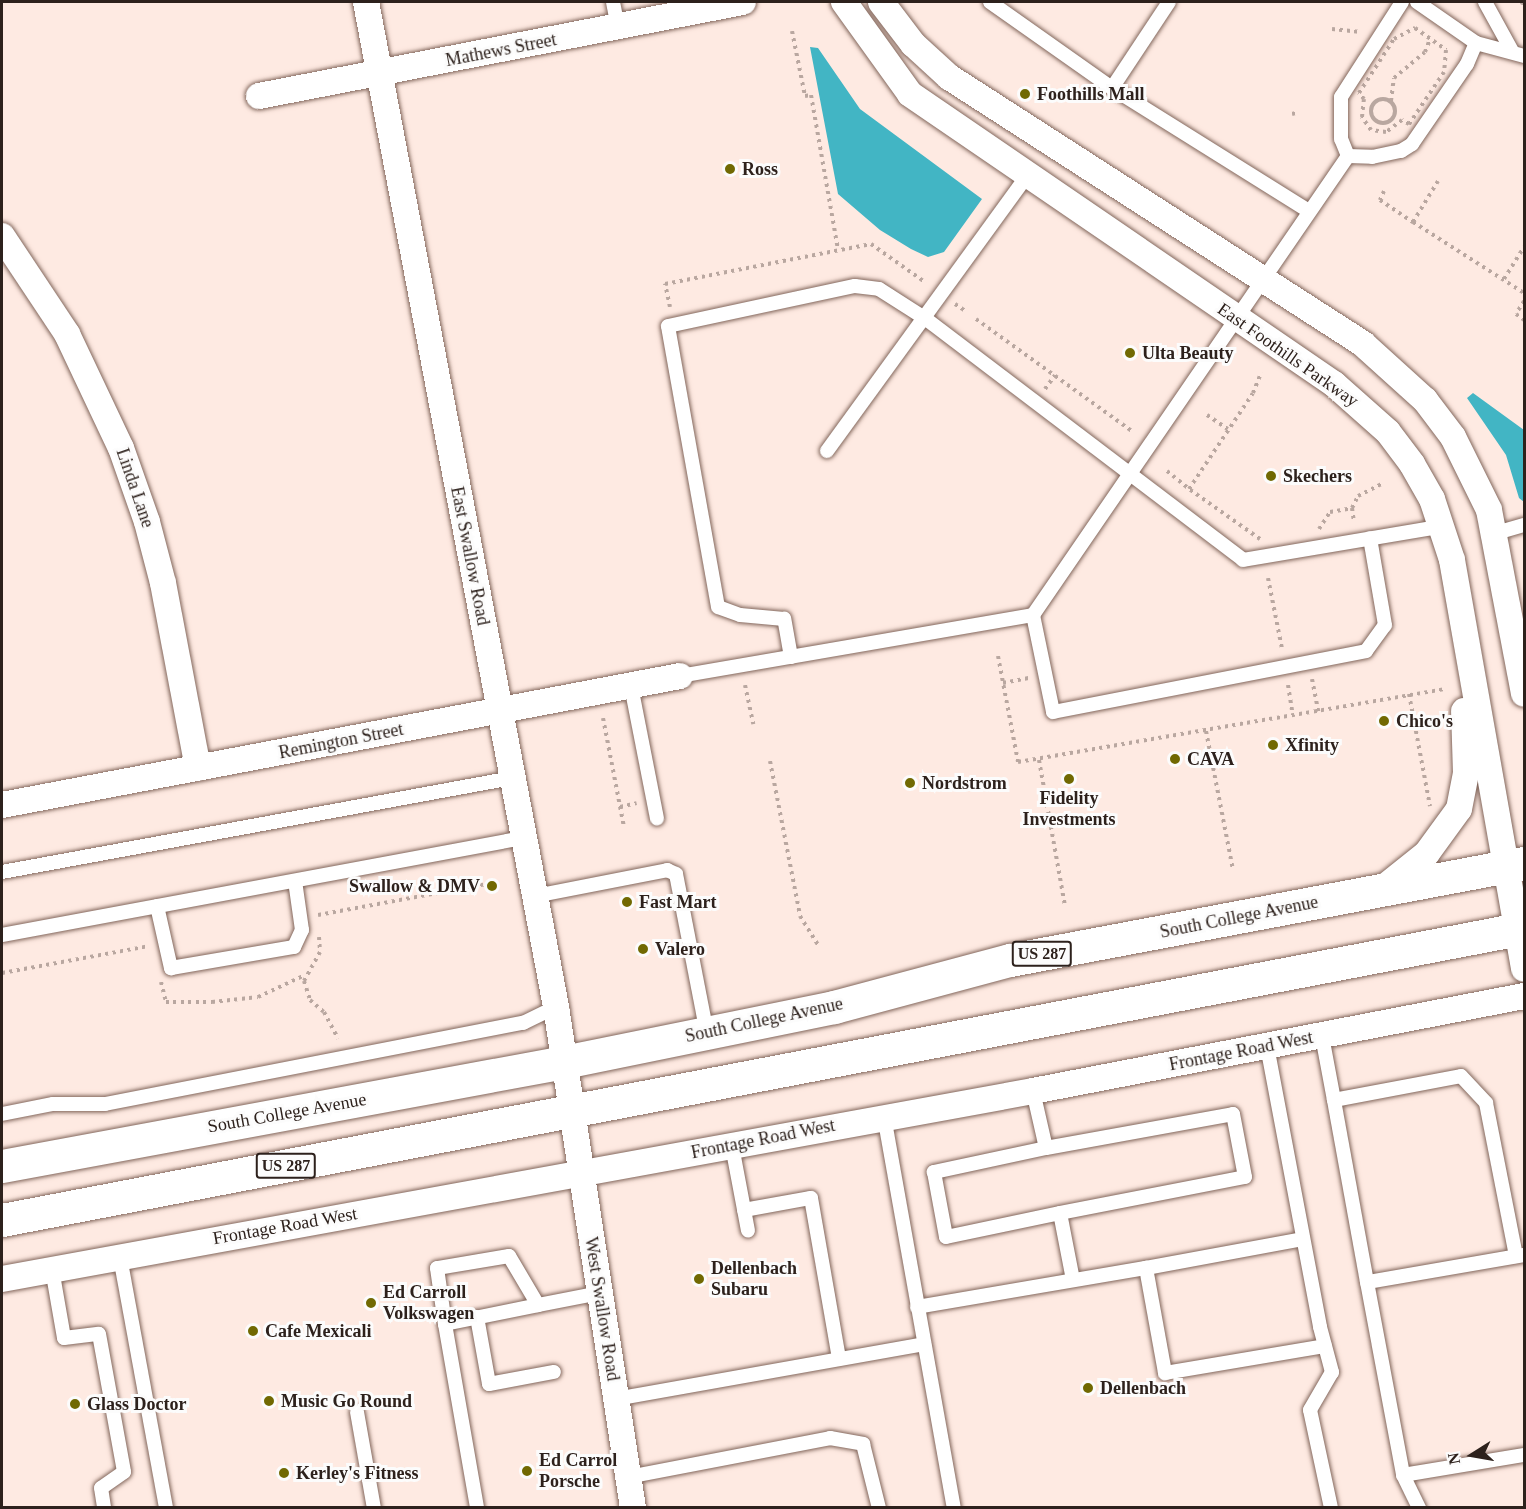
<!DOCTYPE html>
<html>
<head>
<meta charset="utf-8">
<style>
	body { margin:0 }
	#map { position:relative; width:1526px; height:1509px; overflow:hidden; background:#feeae2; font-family:Georgia,serif }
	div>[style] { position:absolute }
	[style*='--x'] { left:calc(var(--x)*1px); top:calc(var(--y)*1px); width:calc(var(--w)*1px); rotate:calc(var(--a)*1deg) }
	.water>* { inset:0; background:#42b5c4 }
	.path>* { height:4px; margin-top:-2px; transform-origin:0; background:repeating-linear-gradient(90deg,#b9a7a0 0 3px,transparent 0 7.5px) }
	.path>.ring { margin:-2px; padding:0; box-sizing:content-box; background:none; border:4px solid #b9a7a0; border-radius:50% }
	.roads { filter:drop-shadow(0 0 2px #82665b) drop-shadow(0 0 2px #82665b) }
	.service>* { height:14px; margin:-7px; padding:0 7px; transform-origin:7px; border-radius:7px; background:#fff }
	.minor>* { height:26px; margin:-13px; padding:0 13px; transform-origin:13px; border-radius:13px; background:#fff }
	.trunk>* { height:33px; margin:-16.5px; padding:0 16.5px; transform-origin:16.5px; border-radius:16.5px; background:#fff }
	.dots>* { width:16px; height:16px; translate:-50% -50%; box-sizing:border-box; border:3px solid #fcfcfc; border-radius:50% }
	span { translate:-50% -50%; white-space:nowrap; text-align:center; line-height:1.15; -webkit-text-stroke:6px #fcfcfc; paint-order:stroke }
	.shield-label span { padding:2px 4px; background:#fcfcfc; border:2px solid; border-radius:4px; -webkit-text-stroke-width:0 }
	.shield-label { font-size:16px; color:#2d211c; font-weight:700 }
	.street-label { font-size:18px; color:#2d211c }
	.poi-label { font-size:18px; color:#2d211c; font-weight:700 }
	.left { translate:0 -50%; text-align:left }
	.right { translate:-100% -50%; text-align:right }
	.frame { position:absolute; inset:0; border:3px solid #2d211c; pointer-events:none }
	.north { position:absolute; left:1442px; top:1425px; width:60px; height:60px; -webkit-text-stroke:4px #fcfcfc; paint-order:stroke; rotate:259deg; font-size:16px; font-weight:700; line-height:24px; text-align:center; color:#2d211c }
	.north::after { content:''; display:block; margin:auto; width:21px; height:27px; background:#2d211c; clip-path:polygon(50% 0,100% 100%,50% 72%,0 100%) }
</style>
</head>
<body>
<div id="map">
	<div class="water">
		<i style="clip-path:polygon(810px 47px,818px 48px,860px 109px,982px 199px,944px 252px,928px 257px,911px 249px,880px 230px,838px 194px)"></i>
		<i style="clip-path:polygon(1473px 393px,1524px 430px,1524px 502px,1519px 498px,1506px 455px,1467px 398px)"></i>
	</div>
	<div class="path">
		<i style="--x:1521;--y:2;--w:4;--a:34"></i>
		<i style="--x:1415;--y:28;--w:38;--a:35"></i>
		<i style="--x:1446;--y:50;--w:22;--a:95"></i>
		<i style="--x:1444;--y:72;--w:63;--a:123.9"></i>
		<i style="--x:1409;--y:124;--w:8;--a:-150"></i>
		<i style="--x:1402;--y:120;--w:20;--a:143"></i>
		<i style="--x:1386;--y:132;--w:15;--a:-172"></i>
		<i style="--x:1371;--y:130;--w:16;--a:-125"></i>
		<i style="--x:1362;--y:117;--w:18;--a:-84"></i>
		<i style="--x:1364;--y:99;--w:8;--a:-130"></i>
		<i style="--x:1359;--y:93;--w:64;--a:-57.1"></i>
		<i style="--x:1394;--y:39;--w:24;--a:-28"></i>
		<i style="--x:1332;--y:29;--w:29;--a:6"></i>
		<i style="--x:792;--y:31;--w:66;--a:78.7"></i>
		<i style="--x:805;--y:96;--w:6;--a:-9"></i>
		<i style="--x:811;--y:95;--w:157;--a:80.1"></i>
		<i class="ring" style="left:1371px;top:99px;width:20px;height:20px"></i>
		<i style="--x:1391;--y:101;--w:23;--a:-83"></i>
		<i style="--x:1394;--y:78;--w:40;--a:-40"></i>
		<i style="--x:1425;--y:52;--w:14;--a:-69"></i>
		<i style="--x:1292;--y:114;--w:7;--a:-16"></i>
		<i style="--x:1384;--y:191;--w:10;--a:114"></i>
		<i style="--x:1380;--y:200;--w:40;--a:34"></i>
		<i style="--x:1413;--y:222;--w:48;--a:-58.6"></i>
		<i style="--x:1413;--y:222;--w:132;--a:32.6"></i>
		<i style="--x:1504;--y:279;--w:38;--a:-58"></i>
		<i style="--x:1524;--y:301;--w:15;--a:122"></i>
		<i style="--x:1516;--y:314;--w:10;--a:37"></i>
		<i style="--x:955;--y:304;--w:11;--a:34"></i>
		<i style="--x:670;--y:307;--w:24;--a:-102"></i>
		<i style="--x:665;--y:284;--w:210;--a:-11"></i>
		<i style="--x:871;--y:244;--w:67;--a:35.3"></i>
		<i style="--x:976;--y:319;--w:192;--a:35.7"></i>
		<i style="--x:1045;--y:389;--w:17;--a:-54"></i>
		<i style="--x:1207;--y:415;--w:25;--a:34"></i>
		<i style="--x:1167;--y:471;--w:28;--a:39"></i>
		<i style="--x:1352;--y:508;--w:14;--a:82"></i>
		<i style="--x:1319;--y:529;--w:20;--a:-57"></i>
		<i style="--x:1330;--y:512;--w:22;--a:-10"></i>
		<i style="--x:1352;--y:508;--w:13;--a:-63"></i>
		<i style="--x:1358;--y:496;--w:28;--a:-27"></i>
		<i style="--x:1260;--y:539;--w:87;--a:-144.8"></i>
		<i style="--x:1189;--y:489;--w:115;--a:-56.3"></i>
		<i style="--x:1253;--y:393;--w:22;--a:-68"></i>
		<i style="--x:1268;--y:578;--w:72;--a:78.8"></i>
		<i style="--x:998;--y:656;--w:108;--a:79.3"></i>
		<i style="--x:1018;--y:762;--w:431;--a:-9.7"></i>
		<i style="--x:1312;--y:679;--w:33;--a:79"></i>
		<i style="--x:1003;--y:683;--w:26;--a:-11"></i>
		<i style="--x:745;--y:685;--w:40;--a:78"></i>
		<i style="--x:1288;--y:685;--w:30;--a:81"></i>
		<i style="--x:1409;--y:694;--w:114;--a:79.4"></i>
		<i style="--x:603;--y:718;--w:111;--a:79.1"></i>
		<i style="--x:1206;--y:731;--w:142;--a:79"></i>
		<i style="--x:1039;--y:760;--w:148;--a:79.9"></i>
		<i style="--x:770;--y:761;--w:158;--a:79"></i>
		<i style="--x:800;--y:916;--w:34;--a:58"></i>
		<i style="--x:620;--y:807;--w:17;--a:-13"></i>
		<i style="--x:318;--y:915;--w:182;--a:-10.4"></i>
		<i style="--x:319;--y:937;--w:15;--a:86"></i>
		<i style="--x:320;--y:952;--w:33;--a:119"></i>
		<i style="--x:304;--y:981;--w:20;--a:72"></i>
		<i style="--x:310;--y:1000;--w:18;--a:41"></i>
		<i style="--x:324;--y:1012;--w:30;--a:62"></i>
		<i style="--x:2;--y:973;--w:149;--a:-10.4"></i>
		<i style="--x:161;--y:982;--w:21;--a:76"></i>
		<i style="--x:166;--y:1002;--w:46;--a:0"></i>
		<i style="--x:212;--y:1002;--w:46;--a:-6.2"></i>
		<i style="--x:258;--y:997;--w:52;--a:-25.1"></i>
	</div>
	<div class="roads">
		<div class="service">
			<i style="--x:613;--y:2;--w:26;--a:79"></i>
			<i style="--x:990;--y:2;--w:149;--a:35.2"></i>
			<i style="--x:1112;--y:88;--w:232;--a:32"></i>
			<i style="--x:1417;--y:2;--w:72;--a:34.8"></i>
			<i style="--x:1476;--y:43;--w:50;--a:15.2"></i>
			<i style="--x:1485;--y:2;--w:56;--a:61.1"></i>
			<i style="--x:1112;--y:88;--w:103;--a:-56.5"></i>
			<i style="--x:1348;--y:156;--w:24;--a:2"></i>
			<i style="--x:1372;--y:157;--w:30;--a:-12"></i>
			<i style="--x:1401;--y:151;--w:13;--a:-32"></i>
			<i style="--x:1412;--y:144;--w:97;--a:-55.5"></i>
			<i style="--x:1467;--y:64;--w:23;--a:-67"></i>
			<i style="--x:1348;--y:156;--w:18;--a:-112"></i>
			<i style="--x:1341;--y:139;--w:42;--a:-90"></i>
			<i style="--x:1341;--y:97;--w:113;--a:-57.3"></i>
			<i style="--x:827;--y:451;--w:344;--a:-54"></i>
			<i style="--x:1496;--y:533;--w:29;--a:-16"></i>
			<i style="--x:1033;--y:615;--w:99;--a:78.3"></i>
			<i style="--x:1053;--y:712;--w:319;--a:-11"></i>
			<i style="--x:1366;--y:651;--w:32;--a:-54"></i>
			<i style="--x:1385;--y:625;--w:88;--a:-99.8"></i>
			<i style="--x:791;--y:657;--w:39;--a:-100"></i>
			<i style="--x:784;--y:619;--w:44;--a:-174.8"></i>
			<i style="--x:740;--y:615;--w:23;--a:-160"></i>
			<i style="--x:718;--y:607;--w:285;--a:-100.1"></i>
			<i style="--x:668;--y:326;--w:191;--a:-12.1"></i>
			<i style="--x:855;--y:286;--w:24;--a:7"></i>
			<i style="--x:879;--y:289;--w:56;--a:32.6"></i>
			<i style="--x:926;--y:319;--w:398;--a:37.2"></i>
			<i style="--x:1243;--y:560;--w:203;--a:-9.6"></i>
			<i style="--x:680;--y:676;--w:358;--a:-9.8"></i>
			<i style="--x:1033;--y:615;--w:557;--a:-55.54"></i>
			<i style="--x:631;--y:686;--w:135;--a:78.9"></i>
			<i style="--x:2;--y:872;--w:519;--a:-10.44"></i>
			<i style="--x:535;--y:896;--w:135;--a:-11.1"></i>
			<i style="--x:667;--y:870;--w:10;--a:24"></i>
			<i style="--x:676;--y:874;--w:162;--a:79"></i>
			<i style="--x:157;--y:906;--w:64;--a:77.3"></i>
			<i style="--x:171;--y:968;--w:125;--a:-9.7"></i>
			<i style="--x:294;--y:947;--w:19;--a:-65"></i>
			<i style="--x:302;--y:930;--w:49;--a:-98.1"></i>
			<i style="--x:2;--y:935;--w:530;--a:-10.55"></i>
			<i style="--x:1322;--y:1036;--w:65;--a:79.4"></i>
			<i style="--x:1267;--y:1046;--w:286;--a:79.3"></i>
			<i style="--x:1320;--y:1327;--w:47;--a:75.1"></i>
			<i style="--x:1332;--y:1372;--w:44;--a:120.1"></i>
			<i style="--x:1310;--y:1410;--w:100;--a:77.9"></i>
			<i style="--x:1033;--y:1091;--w:58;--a:77.2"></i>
			<i style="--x:1046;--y:1148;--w:115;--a:167.9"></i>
			<i style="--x:934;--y:1172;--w:66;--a:79.5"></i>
			<i style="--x:946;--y:1237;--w:116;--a:-11.9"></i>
			<i style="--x:1060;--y:1213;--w:68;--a:79"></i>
			<i style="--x:2;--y:1114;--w:52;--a:-11.1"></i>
			<i style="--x:53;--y:1104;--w:52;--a:0"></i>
			<i style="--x:105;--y:1104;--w:426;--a:-11"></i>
			<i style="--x:523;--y:1023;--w:37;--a:-26"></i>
			<i style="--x:884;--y:1116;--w:398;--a:79.9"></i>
			<i style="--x:732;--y:1146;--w:86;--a:79.3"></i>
			<i style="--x:1046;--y:1148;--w:190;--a:-10.3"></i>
			<i style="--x:1233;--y:1114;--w:64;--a:79.2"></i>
			<i style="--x:1245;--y:1177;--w:188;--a:169"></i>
			<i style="--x:744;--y:1210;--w:68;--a:-10.2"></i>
			<i style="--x:811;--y:1198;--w:163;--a:80.1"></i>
			<i style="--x:1524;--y:1255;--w:159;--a:170.2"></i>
			<i style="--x:1367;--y:1282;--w:196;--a:79.4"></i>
			<i style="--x:1403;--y:1475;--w:123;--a:-9.4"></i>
			<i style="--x:120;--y:1257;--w:255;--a:79.6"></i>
			<i style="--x:1146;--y:1268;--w:159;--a:-10.5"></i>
			<i style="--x:52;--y:1269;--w:70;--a:80.1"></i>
			<i style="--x:64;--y:1338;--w:35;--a:-7"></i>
			<i style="--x:99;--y:1334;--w:140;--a:79.7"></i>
			<i style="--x:124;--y:1472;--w:28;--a:145"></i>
			<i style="--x:101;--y:1488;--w:20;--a:81"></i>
			<i style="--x:1367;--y:1282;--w:185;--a:-100.3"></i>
			<i style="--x:1334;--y:1100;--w:129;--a:-10.7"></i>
			<i style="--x:1461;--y:1076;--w:37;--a:47"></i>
			<i style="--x:1486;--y:1103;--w:156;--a:78.9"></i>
			<i style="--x:538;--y:1305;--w:63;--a:-11"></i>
			<i style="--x:917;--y:1307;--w:232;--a:-9.7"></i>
			<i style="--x:1146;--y:1268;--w:107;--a:79.7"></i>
			<i style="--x:1165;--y:1373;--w:162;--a:-9.6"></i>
			<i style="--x:477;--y:1317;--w:68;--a:79.8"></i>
			<i style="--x:489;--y:1384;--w:66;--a:-10.5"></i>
			<i style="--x:445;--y:1324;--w:95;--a:-11.5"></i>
			<i style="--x:538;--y:1305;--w:57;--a:-120.6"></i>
			<i style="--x:509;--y:1256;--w:73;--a:170.5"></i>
			<i style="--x:437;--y:1268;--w:57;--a:81.9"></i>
			<i style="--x:445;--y:1324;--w:187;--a:80.1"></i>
			<i style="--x:616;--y:1399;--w:313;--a:-10.1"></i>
			<i style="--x:357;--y:1412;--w:97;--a:80"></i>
			<i style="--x:1403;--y:1475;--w:37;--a:64"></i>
			<i style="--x:628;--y:1477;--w:206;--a:-10.9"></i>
			<i style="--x:830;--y:1438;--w:34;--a:10"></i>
			<i style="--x:863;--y:1444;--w:66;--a:76"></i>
		</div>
		<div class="minor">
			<i style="--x:366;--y:2;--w:1023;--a:79.29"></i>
			<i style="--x:556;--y:1007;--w:507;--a:81.26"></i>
			<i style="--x:844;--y:2;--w:113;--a:54.3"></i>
			<i style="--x:910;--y:94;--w:514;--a:34.37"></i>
			<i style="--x:1334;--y:384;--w:72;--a:41.6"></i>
			<i style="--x:1388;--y:432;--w:40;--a:53"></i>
			<i style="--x:1412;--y:464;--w:40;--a:60.3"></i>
			<i style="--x:1432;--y:499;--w:64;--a:71.8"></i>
			<i style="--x:1452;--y:560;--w:415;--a:80"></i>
			<i style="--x:881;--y:2;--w:53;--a:52.7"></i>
			<i style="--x:913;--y:44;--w:49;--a:42.5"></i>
			<i style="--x:949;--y:77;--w:493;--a:32.8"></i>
			<i style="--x:1363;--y:344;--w:84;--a:42.1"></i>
			<i style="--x:1425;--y:400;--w:46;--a:52.9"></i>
			<i style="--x:1453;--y:437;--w:81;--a:63.7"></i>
			<i style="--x:1489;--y:510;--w:187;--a:79.2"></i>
			<i style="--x:259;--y:96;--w:493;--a:-11"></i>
			<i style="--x:2;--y:236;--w:118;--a:56.4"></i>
			<i style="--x:67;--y:334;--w:126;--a:64.7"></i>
			<i style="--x:121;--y:448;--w:78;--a:70.6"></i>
			<i style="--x:147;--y:522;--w:63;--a:75.3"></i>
			<i style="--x:163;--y:583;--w:188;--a:79.3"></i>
			<i style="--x:2;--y:805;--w:690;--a:-10.77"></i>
			<i style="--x:1381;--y:890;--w:59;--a:-38.8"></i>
			<i style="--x:1427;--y:853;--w:54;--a:-54"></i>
			<i style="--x:1459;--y:809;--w:37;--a:-79"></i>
			<i style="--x:1466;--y:773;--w:62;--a:-91.8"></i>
			<i style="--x:2;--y:1279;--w:1048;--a:-10.33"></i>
			<i style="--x:1033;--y:1091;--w:500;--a:-10.95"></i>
		</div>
		<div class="trunk">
			<i style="--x:2;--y:1166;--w:572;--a:-10.48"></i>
			<i style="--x:564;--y:1062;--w:276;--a:-11.5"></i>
			<i style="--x:834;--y:1007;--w:182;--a:-15"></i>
			<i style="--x:1010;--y:960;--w:523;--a:-10.69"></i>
			<i style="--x:2;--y:1220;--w:1550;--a:-10.86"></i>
		</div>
	</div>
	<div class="dots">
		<i style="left:1025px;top:94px;background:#716902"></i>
		<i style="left:730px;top:169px;background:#716902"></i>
		<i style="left:1130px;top:353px;background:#716902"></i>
		<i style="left:1271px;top:476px;background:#716902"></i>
		<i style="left:1384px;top:721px;background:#716902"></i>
		<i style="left:1273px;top:745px;background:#716902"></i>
		<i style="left:1175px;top:759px;background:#716902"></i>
		<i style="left:1069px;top:779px;background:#716902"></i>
		<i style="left:910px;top:783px;background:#716902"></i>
		<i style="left:492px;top:886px;background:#716902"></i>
		<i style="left:627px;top:902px;background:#716902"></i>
		<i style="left:643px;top:949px;background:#716902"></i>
		<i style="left:699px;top:1279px;background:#716902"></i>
		<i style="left:371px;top:1303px;background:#716902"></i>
		<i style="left:253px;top:1331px;background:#716902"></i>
		<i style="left:1088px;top:1388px;background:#716902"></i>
		<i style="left:269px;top:1401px;background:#716902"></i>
		<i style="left:75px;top:1404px;background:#716902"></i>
		<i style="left:527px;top:1471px;background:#716902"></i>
		<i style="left:284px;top:1473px;background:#716902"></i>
	</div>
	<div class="shield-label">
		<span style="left:1042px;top:954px">US 287</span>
		<span style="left:286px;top:1166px">US 287</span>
	</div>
	<div class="street-label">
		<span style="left:501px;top:50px;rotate:-11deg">Mathews Street</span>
		<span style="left:1288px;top:355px;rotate:35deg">East Foothills Parkway</span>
		<span style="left:135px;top:488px;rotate:71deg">Linda Lane</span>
		<span style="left:470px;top:556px;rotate:79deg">East Swallow Road</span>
		<span style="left:341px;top:741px;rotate:-11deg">Remington Street</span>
		<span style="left:1239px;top:917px;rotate:-11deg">South College Avenue</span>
		<span style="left:764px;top:1020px;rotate:-12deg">South College Avenue</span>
		<span style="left:1241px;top:1051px;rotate:-11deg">Frontage Road West</span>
		<span style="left:287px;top:1113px;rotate:-10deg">South College Avenue</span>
		<span style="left:763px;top:1139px;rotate:-11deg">Frontage Road West</span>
		<span style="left:285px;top:1226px;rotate:-10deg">Frontage Road West</span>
		<span style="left:602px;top:1309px;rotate:81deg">West Swallow Road</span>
	</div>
	<div class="poi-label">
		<span class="left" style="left:1037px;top:94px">Foothills Mall</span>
		<span class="left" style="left:742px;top:169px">Ross</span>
		<span class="left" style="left:1142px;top:353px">Ulta Beauty</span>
		<span class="left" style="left:1283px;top:476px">Skechers</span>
		<span class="left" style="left:1396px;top:721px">Chico's</span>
		<span class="left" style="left:1285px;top:745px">Xfinity</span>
		<span class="left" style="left:1187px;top:759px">CAVA</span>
		<span class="left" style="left:922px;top:783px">Nordstrom</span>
		<span style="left:1069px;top:809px">Fidelity<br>Investments</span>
		<span class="right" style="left:480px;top:886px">Swallow &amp; DMV</span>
		<span class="left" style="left:639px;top:902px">Fast Mart</span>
		<span class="left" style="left:655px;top:949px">Valero</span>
		<span class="left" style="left:711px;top:1279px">Dellenbach<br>Subaru</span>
		<span class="left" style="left:383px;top:1303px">Ed Carroll<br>Volkswagen</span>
		<span class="left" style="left:265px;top:1331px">Cafe Mexicali</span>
		<span class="left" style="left:1100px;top:1388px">Dellenbach</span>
		<span class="left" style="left:281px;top:1401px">Music Go Round</span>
		<span class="left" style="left:87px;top:1404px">Glass Doctor</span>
		<span class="left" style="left:539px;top:1471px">Ed Carrol<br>Porsche</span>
		<span class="left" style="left:296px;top:1473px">Kerley's Fitness</span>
	</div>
	<div class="frame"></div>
	<div class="north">N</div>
</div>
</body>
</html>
